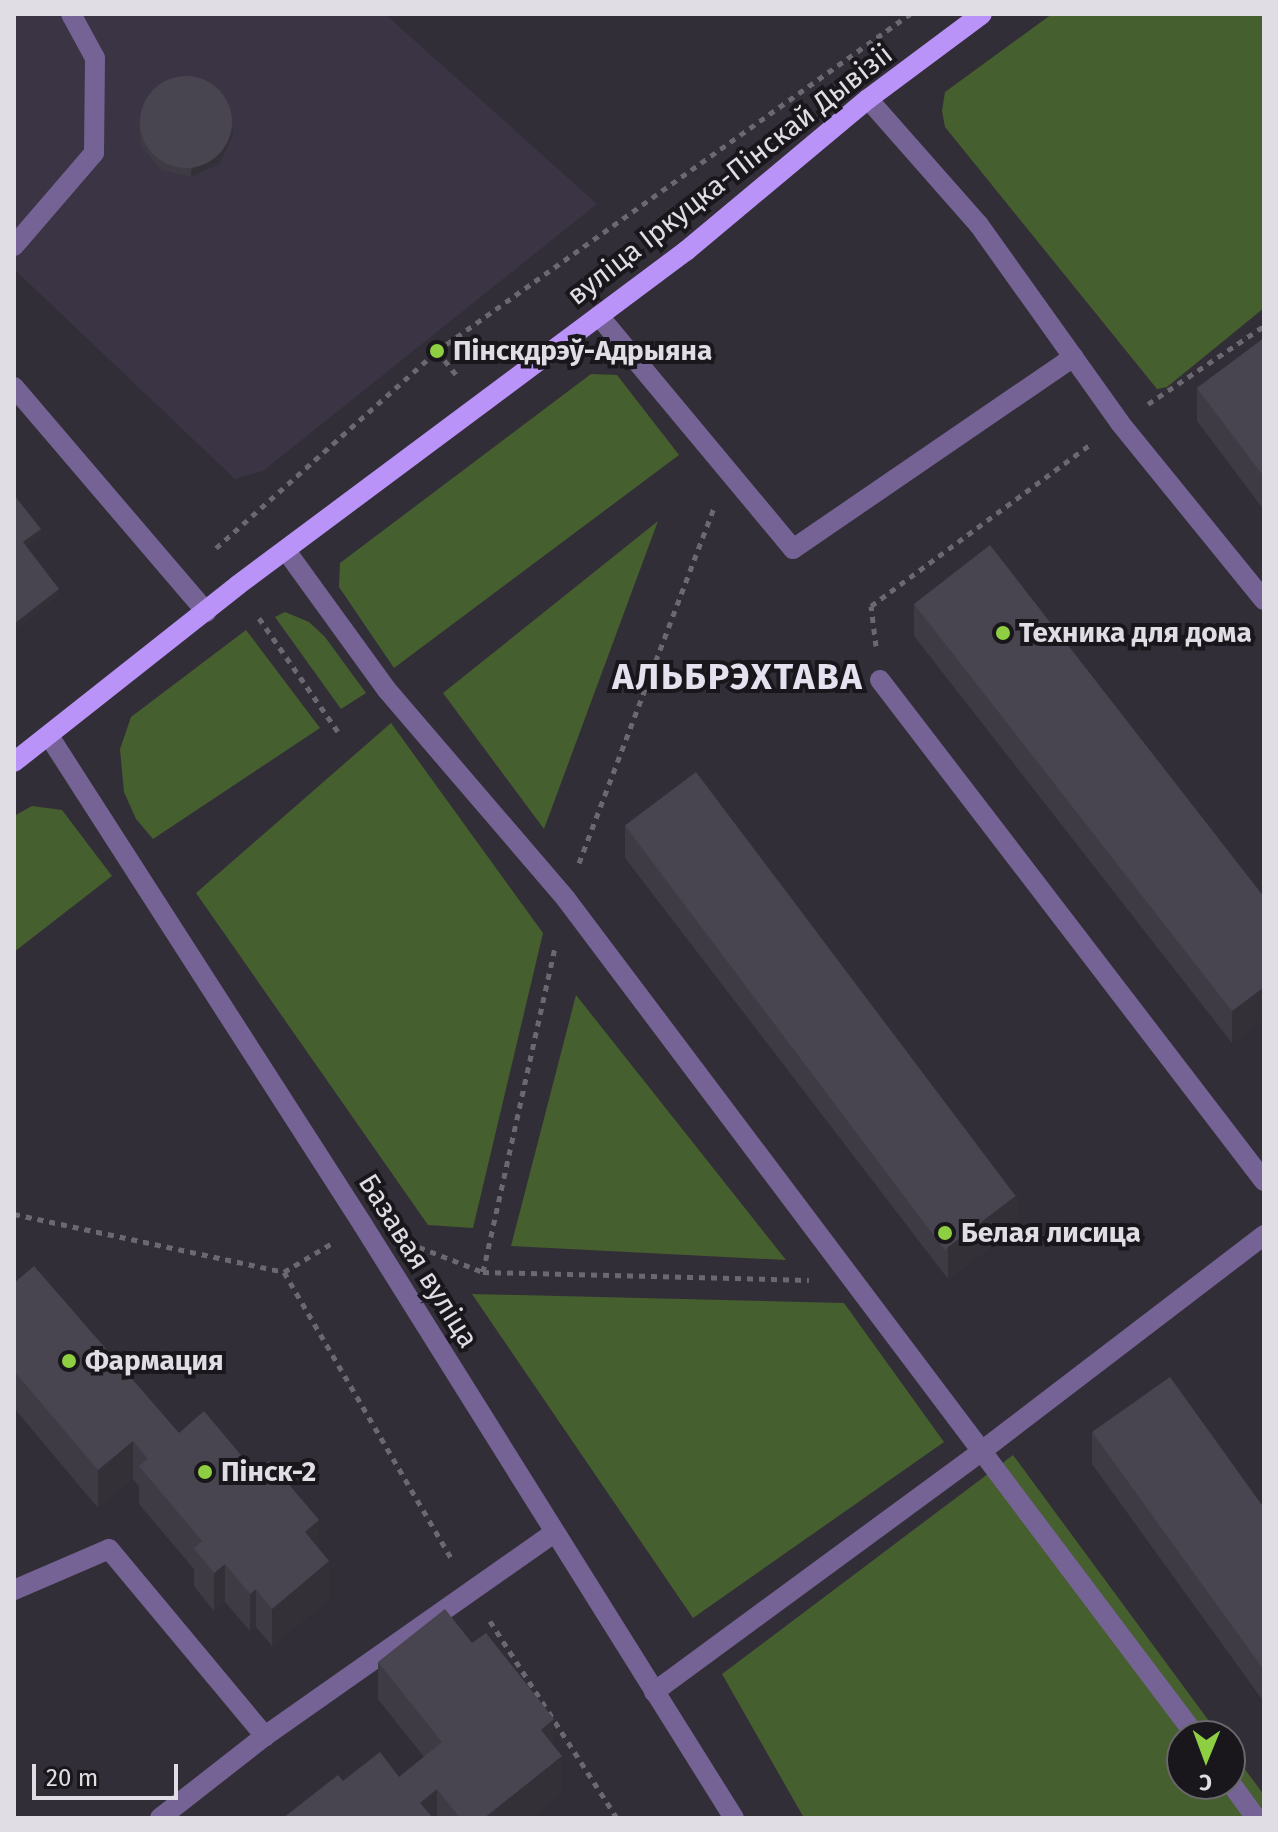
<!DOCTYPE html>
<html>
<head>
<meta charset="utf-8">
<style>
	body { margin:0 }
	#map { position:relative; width:1278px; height:1832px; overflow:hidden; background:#322e38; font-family:"Fira Sans",sans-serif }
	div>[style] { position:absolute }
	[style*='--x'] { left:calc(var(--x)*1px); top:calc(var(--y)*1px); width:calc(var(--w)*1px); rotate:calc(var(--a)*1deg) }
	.built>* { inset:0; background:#3a3444 }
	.green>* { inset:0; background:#465f2e }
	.path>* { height:5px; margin-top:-2.5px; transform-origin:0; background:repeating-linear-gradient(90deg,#6c6871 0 6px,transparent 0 12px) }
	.minor>* { height:20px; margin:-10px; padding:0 10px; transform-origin:10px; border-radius:10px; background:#756395 }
	.major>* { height:20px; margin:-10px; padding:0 10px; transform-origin:10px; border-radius:10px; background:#ba93f9 }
	.wall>* { inset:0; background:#3f3b45 }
	.shaded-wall>* { inset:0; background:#333038 }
	.building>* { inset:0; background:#494550; transform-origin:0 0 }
	.round { border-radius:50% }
	.dots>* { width:22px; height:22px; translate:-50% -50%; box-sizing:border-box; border:4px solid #19171c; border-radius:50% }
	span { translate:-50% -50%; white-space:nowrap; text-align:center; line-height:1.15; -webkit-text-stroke:8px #19171c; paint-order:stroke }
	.street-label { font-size:28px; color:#e0dee4 }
	.poi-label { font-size:28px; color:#e0dee4; font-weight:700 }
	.left { translate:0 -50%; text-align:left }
	.district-label { font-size:36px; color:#e5e1ee; font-weight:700; letter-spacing:2px }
	.frame { position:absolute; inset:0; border:16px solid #e0dee4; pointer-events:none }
	.north { position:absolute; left:1166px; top:1720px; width:80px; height:80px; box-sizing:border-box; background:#19171c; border:2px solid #69676c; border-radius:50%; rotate:181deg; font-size:22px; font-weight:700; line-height:32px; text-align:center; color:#e0dee4 }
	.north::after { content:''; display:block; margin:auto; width:28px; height:36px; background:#8ece43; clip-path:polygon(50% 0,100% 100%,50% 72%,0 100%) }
	.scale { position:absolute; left:32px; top:1764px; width:146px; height:36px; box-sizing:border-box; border:4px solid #e0dee4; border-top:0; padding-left:10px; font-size:24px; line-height:28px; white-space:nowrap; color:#e0dee4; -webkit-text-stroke:6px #19171c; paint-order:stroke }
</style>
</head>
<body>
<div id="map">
	<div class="built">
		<i style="clip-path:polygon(14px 14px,385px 14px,597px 204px,263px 471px,235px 479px,14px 269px)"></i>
	</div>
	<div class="green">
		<i style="clip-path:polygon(1052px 14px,1264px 14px,1264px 308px,1167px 387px,1157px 389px,945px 127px,942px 111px,945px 92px)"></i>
		<i style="clip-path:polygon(591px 374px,617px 375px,679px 455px,394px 668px,339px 587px,340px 563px)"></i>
		<i style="clip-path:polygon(658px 521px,544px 829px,443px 693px)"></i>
		<i style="clip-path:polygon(285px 612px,309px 622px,325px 637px,366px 693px,341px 709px,275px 617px)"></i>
		<i style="clip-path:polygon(246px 630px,320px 728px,153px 839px,136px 819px,124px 792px,120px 749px,131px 717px)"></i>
		<i style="clip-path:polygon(391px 723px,543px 933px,473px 1228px,428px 1225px,196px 893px)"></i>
		<i style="clip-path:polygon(32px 806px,62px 810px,112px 876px,14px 952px,14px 816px)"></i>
		<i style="clip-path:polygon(576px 995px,786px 1260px,511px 1246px)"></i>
		<i style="clip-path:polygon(472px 1294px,844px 1303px,944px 1442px,693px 1618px)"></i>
		<i style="clip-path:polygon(1013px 1455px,1220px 1736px,1182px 1736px,1182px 1784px,1230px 1784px,1230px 1749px,1264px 1795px,1264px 1818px,804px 1818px,722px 1674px)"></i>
	</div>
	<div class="path">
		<i style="--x:437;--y:351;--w:35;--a:51"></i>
		<i style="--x:1148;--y:404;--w:140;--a:-33.9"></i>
		<i style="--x:216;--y:548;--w:296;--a:-41.7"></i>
		<i style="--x:437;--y:351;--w:581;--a:-35.47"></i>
		<i style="--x:259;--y:618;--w:140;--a:55.2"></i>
		<i style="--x:876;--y:646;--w:40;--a:-97.1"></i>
		<i style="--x:871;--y:606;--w:273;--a:-36.4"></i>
		<i style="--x:579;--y:863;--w:381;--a:-69.2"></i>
		<i style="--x:14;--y:1214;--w:276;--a:12.1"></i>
		<i style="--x:284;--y:1272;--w:58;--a:-31"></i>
		<i style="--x:419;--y:1247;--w:69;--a:21.3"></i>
		<i style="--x:483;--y:1272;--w:326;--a:1.4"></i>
		<i style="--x:284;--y:1272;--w:335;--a:59.7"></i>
		<i style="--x:483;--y:1272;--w:334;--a:-77.5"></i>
		<i style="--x:490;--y:1621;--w:234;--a:57.2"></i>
	</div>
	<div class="minor">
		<i style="--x:868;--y:99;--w:168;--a:48.6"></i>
		<i style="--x:979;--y:225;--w:243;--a:54.5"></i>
		<i style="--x:1120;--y:423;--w:228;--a:50.9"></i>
		<i style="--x:14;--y:246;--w:123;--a:-49.3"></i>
		<i style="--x:94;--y:153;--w:95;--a:-89.4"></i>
		<i style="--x:95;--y:58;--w:50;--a:-118.6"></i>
		<i style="--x:599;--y:316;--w:303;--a:50.2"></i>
		<i style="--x:793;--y:549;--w:340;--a:-34.4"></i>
		<i style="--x:14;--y:387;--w:296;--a:49.5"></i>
		<i style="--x:287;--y:552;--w:170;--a:54.1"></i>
		<i style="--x:387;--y:690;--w:275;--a:49.4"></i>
		<i style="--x:566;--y:899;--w:1048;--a:53.03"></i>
		<i style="--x:880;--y:680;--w:631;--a:52.53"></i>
		<i style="--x:49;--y:736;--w:581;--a:57.29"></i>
		<i style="--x:363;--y:1225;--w:699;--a:57.97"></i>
		<i style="--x:14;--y:1590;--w:103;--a:-23.3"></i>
		<i style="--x:109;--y:1549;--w:244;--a:50.2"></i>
		<i style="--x:654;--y:1692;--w:408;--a:-36.3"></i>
		<i style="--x:983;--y:1450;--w:354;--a:-37.4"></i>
		<i style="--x:1230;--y:1782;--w:44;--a:54.2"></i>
		<i style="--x:160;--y:1818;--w:133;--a:-38"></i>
		<i style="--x:265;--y:1736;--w:353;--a:-35.1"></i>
	</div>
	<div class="major">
		<i style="--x:14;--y:762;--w:285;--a:-38.3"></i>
		<i style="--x:238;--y:585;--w:559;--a:-36.71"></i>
		<i style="--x:686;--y:251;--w:237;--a:-39.9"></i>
		<i style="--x:868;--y:99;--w:142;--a:-36.7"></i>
	</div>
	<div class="wall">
		<i style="clip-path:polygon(138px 123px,233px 136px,219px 164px,191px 177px,161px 170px,141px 146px)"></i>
		<i style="clip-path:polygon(1264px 338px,1264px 510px,1197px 421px,1197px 388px)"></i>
		<i style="clip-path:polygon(914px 604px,1264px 897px,1264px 1019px,1232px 1043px,914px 636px)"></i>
		<i style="clip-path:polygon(625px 826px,1019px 1226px,948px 1279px,625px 858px)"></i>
		<i style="clip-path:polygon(14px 1283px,179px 1433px,319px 1549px,329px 1599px,272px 1646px,256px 1627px,250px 1631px,225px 1602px,214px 1611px,194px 1586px,194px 1569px,139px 1504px,139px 1486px,133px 1479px,98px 1508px,14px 1408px)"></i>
		<i style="clip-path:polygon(1092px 1432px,1264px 1508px,1264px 1702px,1092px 1464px)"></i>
		<i style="clip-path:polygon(378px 1662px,554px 1746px,562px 1793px,532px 1818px,283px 1818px,343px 1781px,399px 1777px,424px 1757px,378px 1699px)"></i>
	</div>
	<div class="shaded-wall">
		<i style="clip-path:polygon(233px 129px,233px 136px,219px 164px,191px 177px,191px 170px)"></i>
		<i style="clip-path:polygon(41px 529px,41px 536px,23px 549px,23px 542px)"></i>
		<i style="clip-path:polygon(59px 589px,59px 596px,14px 631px,14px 624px)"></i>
		<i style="clip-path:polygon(1264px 987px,1264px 1019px,1232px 1043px,1232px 1011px)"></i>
		<i style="clip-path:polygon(1019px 1193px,1019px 1226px,948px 1279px,948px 1247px)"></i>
		<i style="clip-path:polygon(133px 1441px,133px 1479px,98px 1508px,98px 1470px)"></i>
		<i style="clip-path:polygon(319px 1520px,319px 1558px,305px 1532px)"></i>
		<i style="clip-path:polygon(329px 1561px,329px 1599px,272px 1646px,272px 1609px)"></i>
		<i style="clip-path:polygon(225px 1564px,225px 1602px,214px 1611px,214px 1573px)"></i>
		<i style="clip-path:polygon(256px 1589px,256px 1627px,250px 1631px,250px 1594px)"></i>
		<i style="clip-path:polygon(554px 1719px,554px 1757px,541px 1730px)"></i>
		<i style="clip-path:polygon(562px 1756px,562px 1793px,532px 1818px,484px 1818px)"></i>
		<i style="clip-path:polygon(437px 1789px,437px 1818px,420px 1818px,420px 1803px)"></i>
	</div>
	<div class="building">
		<i class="round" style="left:140px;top:76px;width:92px;height:92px"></i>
		<i style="clip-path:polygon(1264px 338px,1264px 477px,1197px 388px)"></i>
		<i style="clip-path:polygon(14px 495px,41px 529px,23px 542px,59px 589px,14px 624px)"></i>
		<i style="clip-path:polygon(990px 545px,1264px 897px,1264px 987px,1232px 1011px,914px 604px)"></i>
		<i style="left:696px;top:772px;width:531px;height:89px;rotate:53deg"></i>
		<i style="clip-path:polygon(34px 1266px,179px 1433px,204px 1411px,255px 1472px,269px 1461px,319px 1520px,305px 1532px,329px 1561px,272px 1609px,256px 1589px,250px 1594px,225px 1564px,214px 1573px,194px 1548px,202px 1541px,139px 1466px,148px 1459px,133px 1441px,98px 1470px,14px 1371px,14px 1283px)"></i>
		<i style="clip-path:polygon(1170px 1377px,1264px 1508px,1264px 1670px,1092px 1432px)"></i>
		<i style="clip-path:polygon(445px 1609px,472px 1643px,486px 1633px,554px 1719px,541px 1730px,562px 1756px,484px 1818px,460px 1818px,437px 1789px,420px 1803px,433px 1818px,283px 1818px,338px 1775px,343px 1781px,380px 1752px,399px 1777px,442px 1742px,378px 1662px)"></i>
	</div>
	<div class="dots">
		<i style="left:437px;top:351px;background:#8ece43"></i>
		<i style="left:1003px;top:633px;background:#8ece43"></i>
		<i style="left:945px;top:1233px;background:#8ece43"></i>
		<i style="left:69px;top:1361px;background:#8ece43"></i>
		<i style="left:205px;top:1472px;background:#8ece43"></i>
	</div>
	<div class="street-label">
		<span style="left:730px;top:175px;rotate:-38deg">вуліца Іркуцка-Пінскай Дывізіі</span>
		<span style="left:418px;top:1261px;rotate:58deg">Базавая вуліца</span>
	</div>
	<div class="poi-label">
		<span class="left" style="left:453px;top:351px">Пінскдрэў-Адрыяна</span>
		<span class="left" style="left:1019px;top:633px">Техника для дома</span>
		<span class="left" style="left:961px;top:1233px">Белая лисица</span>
		<span class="left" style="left:85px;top:1361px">Фармация</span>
		<span class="left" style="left:221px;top:1472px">Пінск-2</span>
	</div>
	<div class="district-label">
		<span style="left:738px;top:678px">АЛЬБРЭХТАВА</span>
	</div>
	<div class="frame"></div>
	<div class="north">С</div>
	<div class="scale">20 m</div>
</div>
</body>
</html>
